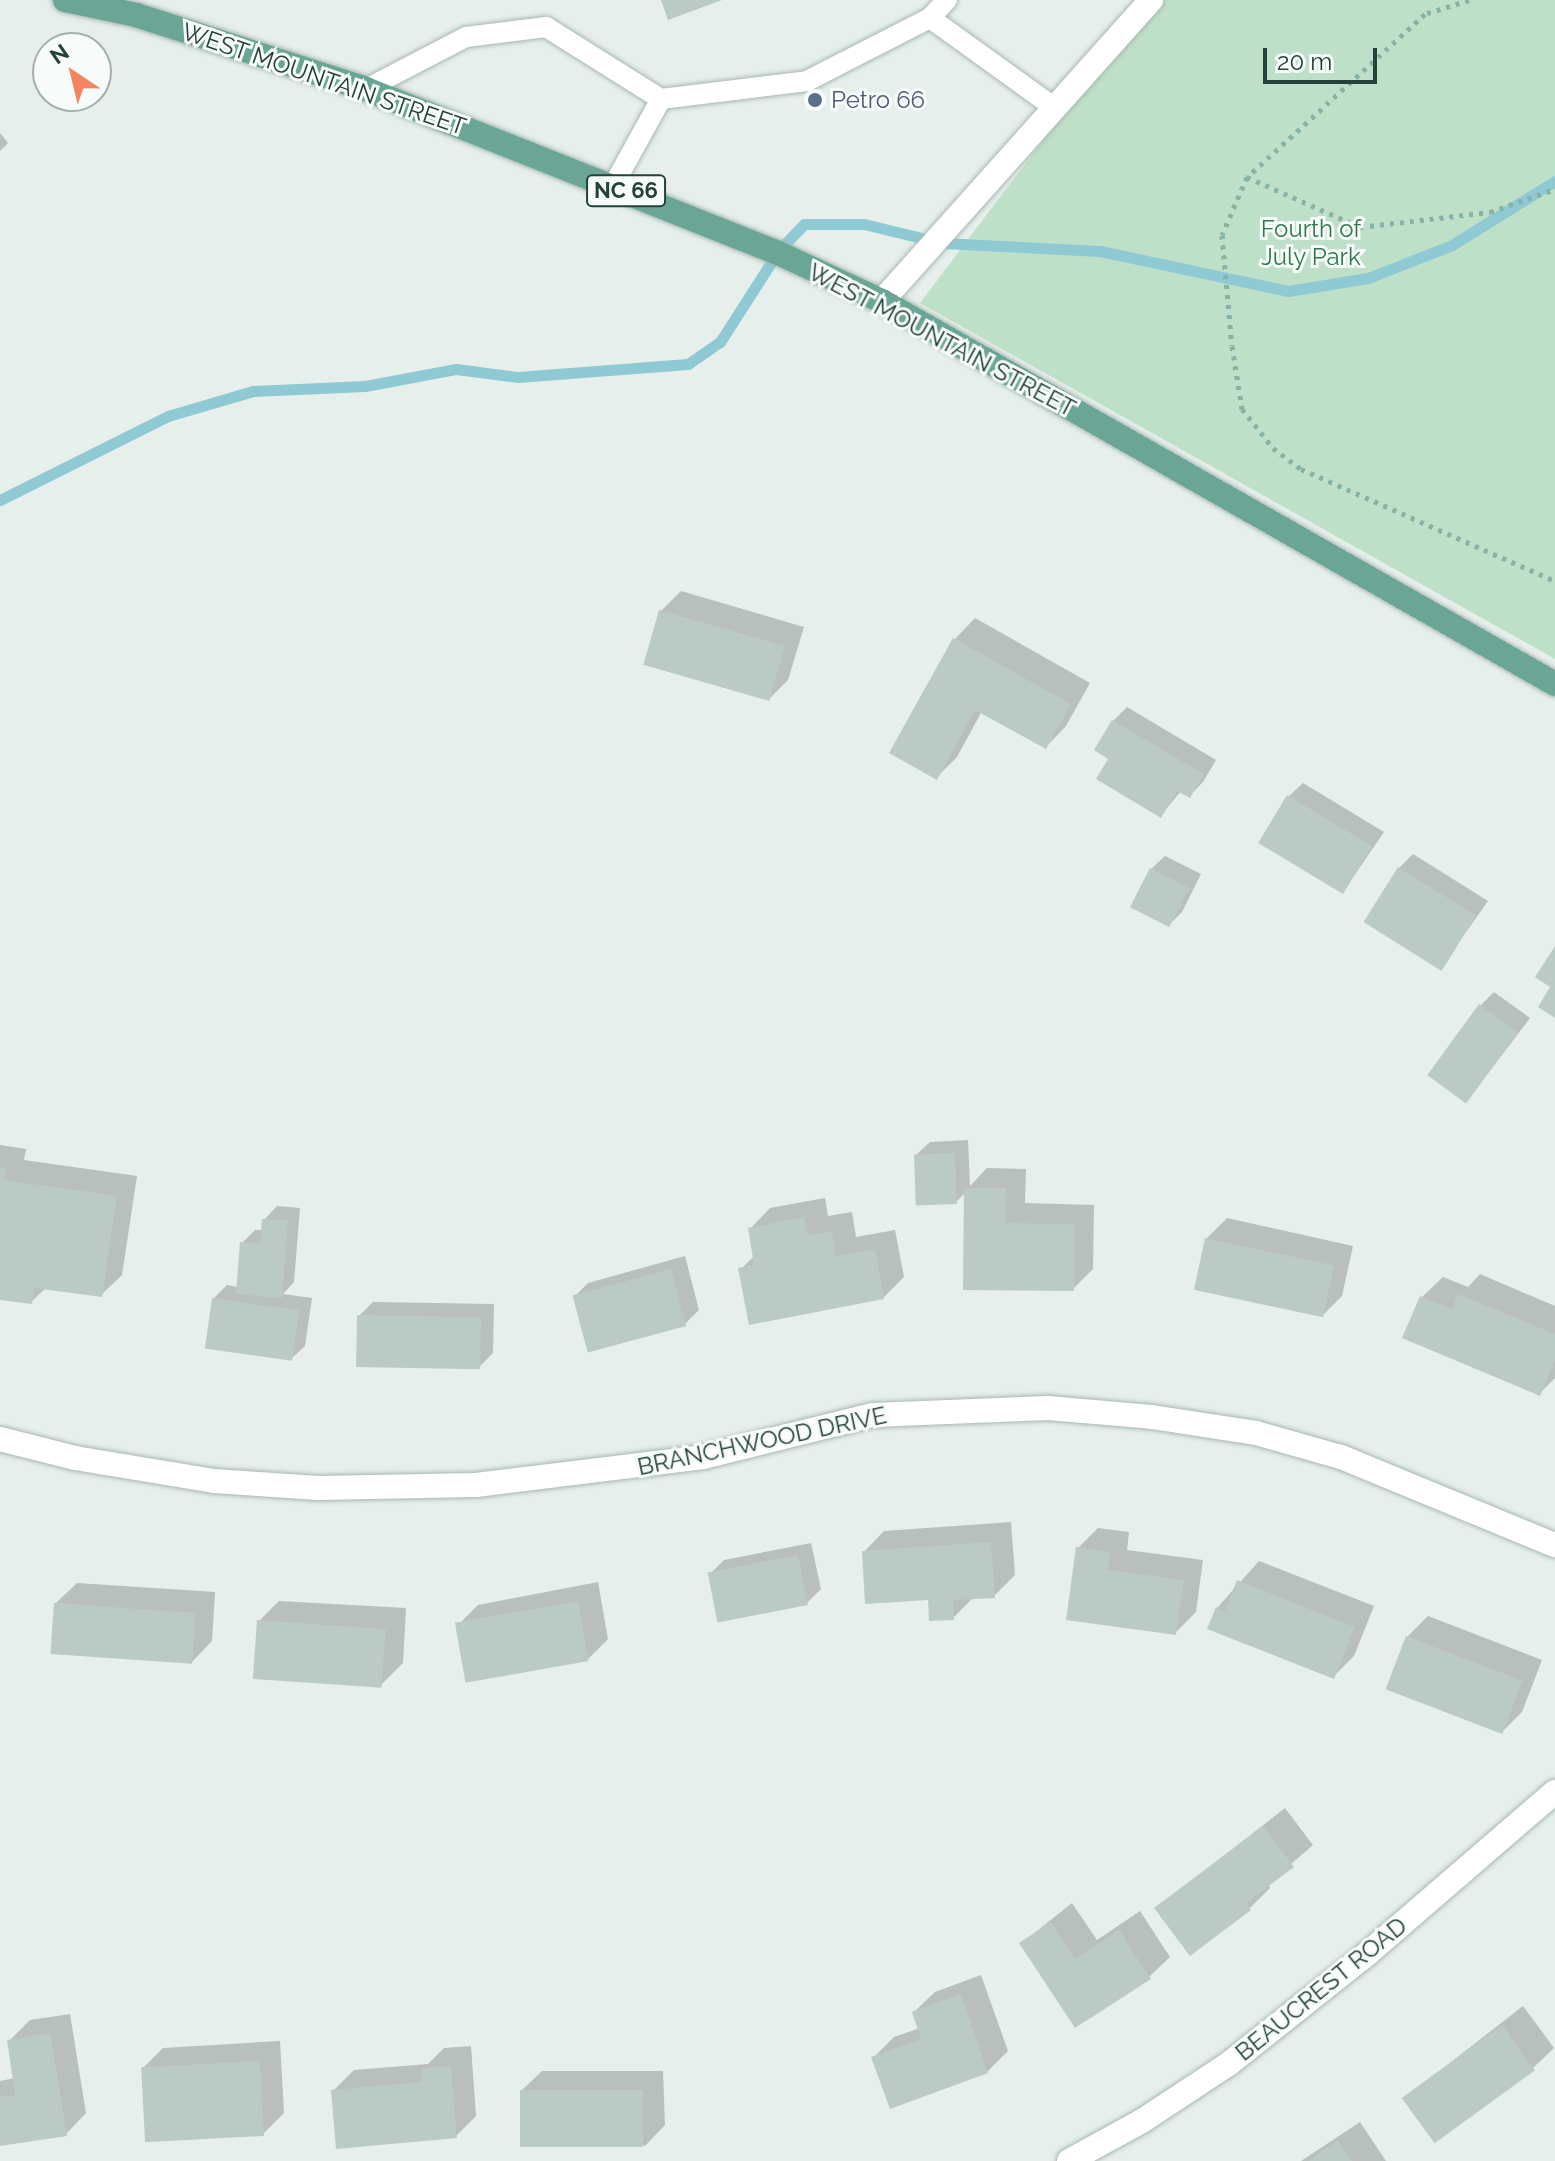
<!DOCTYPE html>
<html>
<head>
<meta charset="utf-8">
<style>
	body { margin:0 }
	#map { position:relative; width:1555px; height:2161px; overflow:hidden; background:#e6efeb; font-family:Raleway,sans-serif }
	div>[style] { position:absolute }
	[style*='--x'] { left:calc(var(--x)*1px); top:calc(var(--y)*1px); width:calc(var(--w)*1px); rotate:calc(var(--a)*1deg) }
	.green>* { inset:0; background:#bfe0c8 }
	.shadow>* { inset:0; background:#0003 }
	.stream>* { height:11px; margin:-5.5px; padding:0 5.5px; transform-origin:5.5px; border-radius:5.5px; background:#8ec9d4 }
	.building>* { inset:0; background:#bbcac4; transform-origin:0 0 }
	.path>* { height:5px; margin-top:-2.5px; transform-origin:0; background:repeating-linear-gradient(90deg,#86b3a5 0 4px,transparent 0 10px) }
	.roads { filter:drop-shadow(0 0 2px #a8b8b2) drop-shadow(0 0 2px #a8b8b2) }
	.service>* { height:20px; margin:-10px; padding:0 10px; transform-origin:10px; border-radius:10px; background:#fff }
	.minor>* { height:24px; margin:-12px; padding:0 12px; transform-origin:12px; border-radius:12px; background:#fff }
	.secondary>* { height:24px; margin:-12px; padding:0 12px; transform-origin:12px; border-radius:12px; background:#fff }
	.primary>* { height:24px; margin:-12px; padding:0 12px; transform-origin:12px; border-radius:12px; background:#6aa596 }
	.dots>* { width:22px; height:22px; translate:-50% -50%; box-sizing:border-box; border:4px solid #f7fbf9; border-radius:50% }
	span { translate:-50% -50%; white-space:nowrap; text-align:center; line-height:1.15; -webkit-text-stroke:6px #f7fbf9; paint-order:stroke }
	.shield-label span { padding:2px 6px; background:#f7fbf9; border:2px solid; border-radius:6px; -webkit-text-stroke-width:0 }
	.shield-label { font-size:22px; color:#24423a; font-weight:700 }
	.street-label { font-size:24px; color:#24423a }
	.service-label { font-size:24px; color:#4e5e75 }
	.left { translate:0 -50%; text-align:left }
	.park-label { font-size:24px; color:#2d7a4b }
	.north { position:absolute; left:32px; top:32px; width:80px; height:80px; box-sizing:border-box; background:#f7fbf9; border:2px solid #a3b1ad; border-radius:50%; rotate:325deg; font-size:22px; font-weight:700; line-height:32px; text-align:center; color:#24423a }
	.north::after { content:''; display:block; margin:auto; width:28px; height:36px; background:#f4845f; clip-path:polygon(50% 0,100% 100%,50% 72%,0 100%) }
	.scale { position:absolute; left:1263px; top:48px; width:114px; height:36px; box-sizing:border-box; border:4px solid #24423a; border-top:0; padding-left:10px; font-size:24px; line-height:28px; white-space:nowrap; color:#24423a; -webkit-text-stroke:6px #f7fbf9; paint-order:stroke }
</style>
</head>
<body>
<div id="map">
	<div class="green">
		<i style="clip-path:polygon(1149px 0,1555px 0,1555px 659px,920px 303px)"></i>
	</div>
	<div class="shadow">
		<i style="clip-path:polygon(0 133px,8px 143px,0 151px)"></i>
		<i style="clip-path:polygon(681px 591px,804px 627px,788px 680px,768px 700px,661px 611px)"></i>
		<i style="clip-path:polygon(975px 618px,1090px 683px,1066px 726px,1046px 747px,982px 711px,957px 757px,936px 778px,891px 752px,955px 639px)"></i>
		<i style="clip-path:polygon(1127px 707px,1216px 760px,1203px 782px,1189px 796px,1181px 791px,1161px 815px,1111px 758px,1113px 721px)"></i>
		<i style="clip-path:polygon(1303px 783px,1384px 832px,1343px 892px,1289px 796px)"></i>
		<i style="clip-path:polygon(1413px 854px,1488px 901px,1440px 969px,1399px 868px)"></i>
		<i style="clip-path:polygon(1165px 856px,1201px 874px,1182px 912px,1168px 926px,1151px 869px)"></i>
		<i style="clip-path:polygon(1494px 992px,1530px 1018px,1467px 1101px,1480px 1006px)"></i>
		<i style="clip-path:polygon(968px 1140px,970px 1186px,987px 1168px,1026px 1169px,1025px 1203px,1094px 1205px,1093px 1269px,1073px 1289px,966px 1192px,956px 1202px,916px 1155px,930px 1142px)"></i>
		<i style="clip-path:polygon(0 1145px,26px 1149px,24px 1160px,137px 1176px,122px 1275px,101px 1295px,46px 1288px,31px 1302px,0 1298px)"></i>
		<i style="clip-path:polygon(825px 1198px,828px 1216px,852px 1212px,856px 1237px,895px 1230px,904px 1277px,883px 1298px,741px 1269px,755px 1255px,750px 1229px,770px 1208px)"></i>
		<i style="clip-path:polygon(277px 1206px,300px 1208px,294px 1282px,283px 1294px,312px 1298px,305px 1346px,291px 1359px,213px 1299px,227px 1285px,238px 1287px,242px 1243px,255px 1230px,263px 1230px,264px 1220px)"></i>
		<i style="clip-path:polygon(1227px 1218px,1353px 1246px,1342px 1296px,1321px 1317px,1206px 1239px)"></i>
		<i style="clip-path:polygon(685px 1256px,699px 1310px,685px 1324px,575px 1296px,588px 1283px)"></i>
		<i style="clip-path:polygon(1480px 1274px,1555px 1306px,1555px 1378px,1539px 1394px,1422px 1297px,1443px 1277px,1468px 1287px)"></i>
		<i style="clip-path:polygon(373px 1302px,494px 1304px,493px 1353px,479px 1367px,359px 1316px)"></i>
		<i style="clip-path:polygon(1011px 1522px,1015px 1575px,994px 1596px,974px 1597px,953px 1618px,864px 1552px,884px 1531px)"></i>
		<i style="clip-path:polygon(1098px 1528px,1129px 1532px,1127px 1550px,1203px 1560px,1196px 1612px,1175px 1633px,1078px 1548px)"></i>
		<i style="clip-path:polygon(811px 1543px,821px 1589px,807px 1603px,711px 1573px,724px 1560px)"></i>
		<i style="clip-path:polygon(1259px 1561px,1374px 1606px,1354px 1656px,1334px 1676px,1217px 1608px)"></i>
		<i style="clip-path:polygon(598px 1582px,608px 1639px,588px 1659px,458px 1625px,478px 1605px)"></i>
		<i style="clip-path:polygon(77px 1583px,215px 1592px,212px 1641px,192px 1662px,56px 1603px)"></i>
		<i style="clip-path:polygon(279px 1601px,406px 1608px,403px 1663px,382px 1684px,259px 1621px)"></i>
		<i style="clip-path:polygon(1428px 1616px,1542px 1660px,1522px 1712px,1502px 1732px,1407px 1637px)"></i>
		<i style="clip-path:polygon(1285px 1808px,1313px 1845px,1268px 1884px,1270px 1888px,1250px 1908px,1190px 1953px,1157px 1908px)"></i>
		<i style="clip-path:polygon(1072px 1903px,1097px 1940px,1140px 1911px,1170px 1957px,1149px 1977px,1076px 2025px,1022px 1943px)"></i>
		<i style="clip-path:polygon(981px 1975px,1008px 2051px,987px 2072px,873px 2058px,894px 2037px,920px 2028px,914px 2012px,935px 1992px)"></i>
		<i style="clip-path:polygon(1523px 2006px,1554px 2048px,1533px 2068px,1405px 2098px)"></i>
		<i style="clip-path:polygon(70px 2014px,86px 2113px,66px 2134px,0 2144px,0 2081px,15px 2078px,9px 2041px,30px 2020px)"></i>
		<i style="clip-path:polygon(280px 2041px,284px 2113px,263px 2134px,143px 2068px,163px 2048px)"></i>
		<i style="clip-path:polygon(471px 2046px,476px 2116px,456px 2136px,334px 2090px,354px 2070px,428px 2064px,444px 2048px)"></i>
		<i style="clip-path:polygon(542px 2071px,663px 2071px,665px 2125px,645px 2146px,521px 2091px)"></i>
		<i style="clip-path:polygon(1360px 2122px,1386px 2161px,1301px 2161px)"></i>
	</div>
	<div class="stream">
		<i style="--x:0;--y:500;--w:188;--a:-26.6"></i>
		<i style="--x:168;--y:416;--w:89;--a:-16.4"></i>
		<i style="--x:253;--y:391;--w:112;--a:-2.6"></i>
		<i style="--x:365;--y:386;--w:93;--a:-10.6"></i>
		<i style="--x:456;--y:369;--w:63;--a:7.4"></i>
		<i style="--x:518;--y:377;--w:170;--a:-4.4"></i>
		<i style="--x:688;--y:364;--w:39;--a:-35"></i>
		<i style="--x:720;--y:342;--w:109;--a:-57.3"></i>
		<i style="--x:779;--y:250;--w:36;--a:-46"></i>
		<i style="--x:804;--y:224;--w:60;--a:0"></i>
		<i style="--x:864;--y:224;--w:80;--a:13.7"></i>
		<i style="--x:942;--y:243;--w:158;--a:2.9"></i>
		<i style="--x:1100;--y:251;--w:192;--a:12"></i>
		<i style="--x:1288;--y:291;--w:81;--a:-9.2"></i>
		<i style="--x:1368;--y:278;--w:90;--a:-21.4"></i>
		<i style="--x:1452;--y:245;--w:121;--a:-31.9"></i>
	</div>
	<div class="building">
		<i style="clip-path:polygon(661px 0,722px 0,668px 20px)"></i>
		<i style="left:659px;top:610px;width:131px;height:57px;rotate:16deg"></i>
		<i style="clip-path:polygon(953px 638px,1071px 704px,1046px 749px,975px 710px,937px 780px,889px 753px)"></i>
		<i style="clip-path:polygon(1112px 720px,1204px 774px,1190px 798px,1177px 791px,1161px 818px,1096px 779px,1108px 759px,1094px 750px)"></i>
		<i style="left:1287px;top:795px;width:99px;height:56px;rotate:31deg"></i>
		<i style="left:1398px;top:867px;width:92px;height:65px;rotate:32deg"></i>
		<i style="left:1150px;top:868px;width:44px;height:44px;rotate:27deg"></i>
		<i style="clip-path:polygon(1555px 946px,1555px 1018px,1538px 1007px,1550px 987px,1535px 977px)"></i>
		<i style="left:1479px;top:1004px;width:48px;height:88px;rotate:36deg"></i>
		<i style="left:955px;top:1153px;width:51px;height:41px;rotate:88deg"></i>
		<i style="clip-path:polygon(0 1168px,6px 1169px,4px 1180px,117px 1196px,102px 1297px,34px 1288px,32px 1304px,0 1300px)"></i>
		<i style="clip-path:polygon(964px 1188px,1006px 1188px,1005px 1223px,1075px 1224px,1074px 1291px,963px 1290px)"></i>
		<i style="clip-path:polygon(804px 1217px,808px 1235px,832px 1231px,836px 1256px,875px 1249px,884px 1299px,749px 1325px,738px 1268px,754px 1265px,748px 1228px)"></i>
		<i style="clip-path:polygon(262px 1219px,288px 1220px,282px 1298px,236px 1294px,240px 1242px,260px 1244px)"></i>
		<i style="left:1205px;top:1238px;width:132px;height:53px;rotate:12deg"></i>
		<i style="left:671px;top:1269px;width:59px;height:102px;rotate:75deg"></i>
		<i style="clip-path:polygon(1458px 1294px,1555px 1334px,1555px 1360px,1540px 1396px,1402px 1338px,1420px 1296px,1452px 1309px)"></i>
		<i style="left:212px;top:1298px;width:88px;height:51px;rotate:8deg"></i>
		<i style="left:357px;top:1315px;width:124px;height:52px;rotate:1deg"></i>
		<i style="clip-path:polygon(991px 1542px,995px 1598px,953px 1600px,954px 1620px,929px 1621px,928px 1600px,865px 1604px,862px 1551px)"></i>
		<i style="clip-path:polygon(1076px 1547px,1110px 1552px,1108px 1570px,1184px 1580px,1176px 1635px,1066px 1620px)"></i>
		<i style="left:798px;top:1555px;width:51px;height:92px;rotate:79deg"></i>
		<i style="clip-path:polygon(1237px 1580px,1355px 1627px,1334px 1679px,1207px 1629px,1216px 1607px,1225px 1611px)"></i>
		<i style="left:578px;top:1601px;width:61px;height:125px;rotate:80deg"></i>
		<i style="left:54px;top:1603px;width:142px;height:51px;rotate:4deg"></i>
		<i style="left:257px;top:1620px;width:129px;height:59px;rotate:4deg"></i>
		<i style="left:1406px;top:1636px;width:125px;height:57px;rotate:21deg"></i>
		<i style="clip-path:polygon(1263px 1826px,1294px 1867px,1246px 1903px,1251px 1910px,1190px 1956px,1154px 1908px)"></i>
		<i style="clip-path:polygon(1051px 1922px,1075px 1959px,1119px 1930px,1151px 1979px,1075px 2028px,1019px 1943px)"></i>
		<i style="clip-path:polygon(961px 1994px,988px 2073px,890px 2109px,871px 2057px,921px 2039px,912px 2012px)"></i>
		<i style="left:1502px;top:2025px;width:56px;height:124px;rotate:54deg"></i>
		<i style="clip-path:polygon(50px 2033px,67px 2136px,0 2146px,0 2097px,15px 2095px,7px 2040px)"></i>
		<i style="left:260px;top:2061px;width:75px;height:119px;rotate:87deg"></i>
		<i style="clip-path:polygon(451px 2066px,457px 2138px,336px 2149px,331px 2090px,422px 2082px,421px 2068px)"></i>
		<i style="left:520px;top:2090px;width:123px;height:57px"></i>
		<i style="clip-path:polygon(1338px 2140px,1352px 2161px,1308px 2161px)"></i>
	</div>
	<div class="path">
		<i style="--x:1469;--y:0;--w:46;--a:162.3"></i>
		<i style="--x:1425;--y:14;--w:241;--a:137.5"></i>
		<i style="--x:1247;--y:177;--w:63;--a:113.3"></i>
		<i style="--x:1222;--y:235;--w:111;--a:84.9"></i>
		<i style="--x:1232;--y:346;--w:64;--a:81"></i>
		<i style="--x:1242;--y:409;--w:50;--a:51.5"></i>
		<i style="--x:1273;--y:448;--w:35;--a:37"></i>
		<i style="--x:1301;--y:469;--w:278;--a:23.8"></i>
		<i style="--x:1247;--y:177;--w:124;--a:23.9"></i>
		<i style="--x:1360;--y:227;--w:131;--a:-6.6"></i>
		<i style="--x:1490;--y:212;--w:69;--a:-19.5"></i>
	</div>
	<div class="roads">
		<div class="service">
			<i style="--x:930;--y:18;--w:154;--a:35.8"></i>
			<i style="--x:366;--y:89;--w:113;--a:-27.5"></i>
			<i style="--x:466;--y:37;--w:81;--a:-7.1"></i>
			<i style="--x:546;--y:27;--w:136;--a:32.1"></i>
			<i style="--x:661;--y:99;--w:147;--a:-7"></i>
			<i style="--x:807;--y:81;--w:138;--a:-27.1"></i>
			<i style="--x:930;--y:18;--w:25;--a:-47"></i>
			<i style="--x:613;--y:186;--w:99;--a:-61.1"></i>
		</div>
		<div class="minor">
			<i style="--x:0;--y:1439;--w:77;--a:14.2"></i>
			<i style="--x:75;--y:1458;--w:141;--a:9.4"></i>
			<i style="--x:214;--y:1481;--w:104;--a:3.9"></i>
			<i style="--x:318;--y:1488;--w:158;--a:-1.1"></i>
			<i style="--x:476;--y:1485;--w:229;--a:-7"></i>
			<i style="--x:703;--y:1457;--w:175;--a:-13.9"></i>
			<i style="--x:873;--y:1415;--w:175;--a:-2.3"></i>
			<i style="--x:1048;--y:1408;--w:104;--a:4.9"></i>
			<i style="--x:1152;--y:1417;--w:105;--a:8.7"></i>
			<i style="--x:1256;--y:1433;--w:88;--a:15.8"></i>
			<i style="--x:1341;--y:1457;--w:231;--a:22.4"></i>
			<i style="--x:1069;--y:2161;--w:83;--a:-28.7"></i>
			<i style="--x:1142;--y:2121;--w:105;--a:-33.4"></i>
			<i style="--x:1230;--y:2063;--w:175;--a:-38.5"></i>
			<i style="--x:1367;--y:1954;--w:248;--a:-40.8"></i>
		</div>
		<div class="secondary">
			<i style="--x:882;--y:301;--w:404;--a:-48.2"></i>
		</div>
		<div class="primary">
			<i style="--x:65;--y:0;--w:73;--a:11.9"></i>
			<i style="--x:136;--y:15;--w:242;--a:17.8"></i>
			<i style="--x:366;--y:89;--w:443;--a:21.7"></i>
			<i style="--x:778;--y:253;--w:115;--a:24.8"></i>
			<i style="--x:882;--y:301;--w:774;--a:29.64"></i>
		</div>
	</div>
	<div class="dots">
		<i style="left:815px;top:100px;background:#5c6f8a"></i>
	</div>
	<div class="shield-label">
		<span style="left:626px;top:191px">NC 66</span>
	</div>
	<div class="street-label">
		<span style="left:324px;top:79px;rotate:19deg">WEST MOUNTAIN STREET</span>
		<span style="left:942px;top:340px;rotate:28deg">WEST MOUNTAIN STREET</span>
		<span style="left:762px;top:1441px;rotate:-12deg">BRANCHWOOD DRIVE</span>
		<span style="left:1321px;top:1989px;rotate:-39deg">BEAUCREST ROAD</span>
	</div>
	<div class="service-label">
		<span class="left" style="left:831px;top:100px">Petro 66</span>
	</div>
	<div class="park-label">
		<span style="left:1311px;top:243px">Fourth of<br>July Park</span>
	</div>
	<div class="north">N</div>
	<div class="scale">20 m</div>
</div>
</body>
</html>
